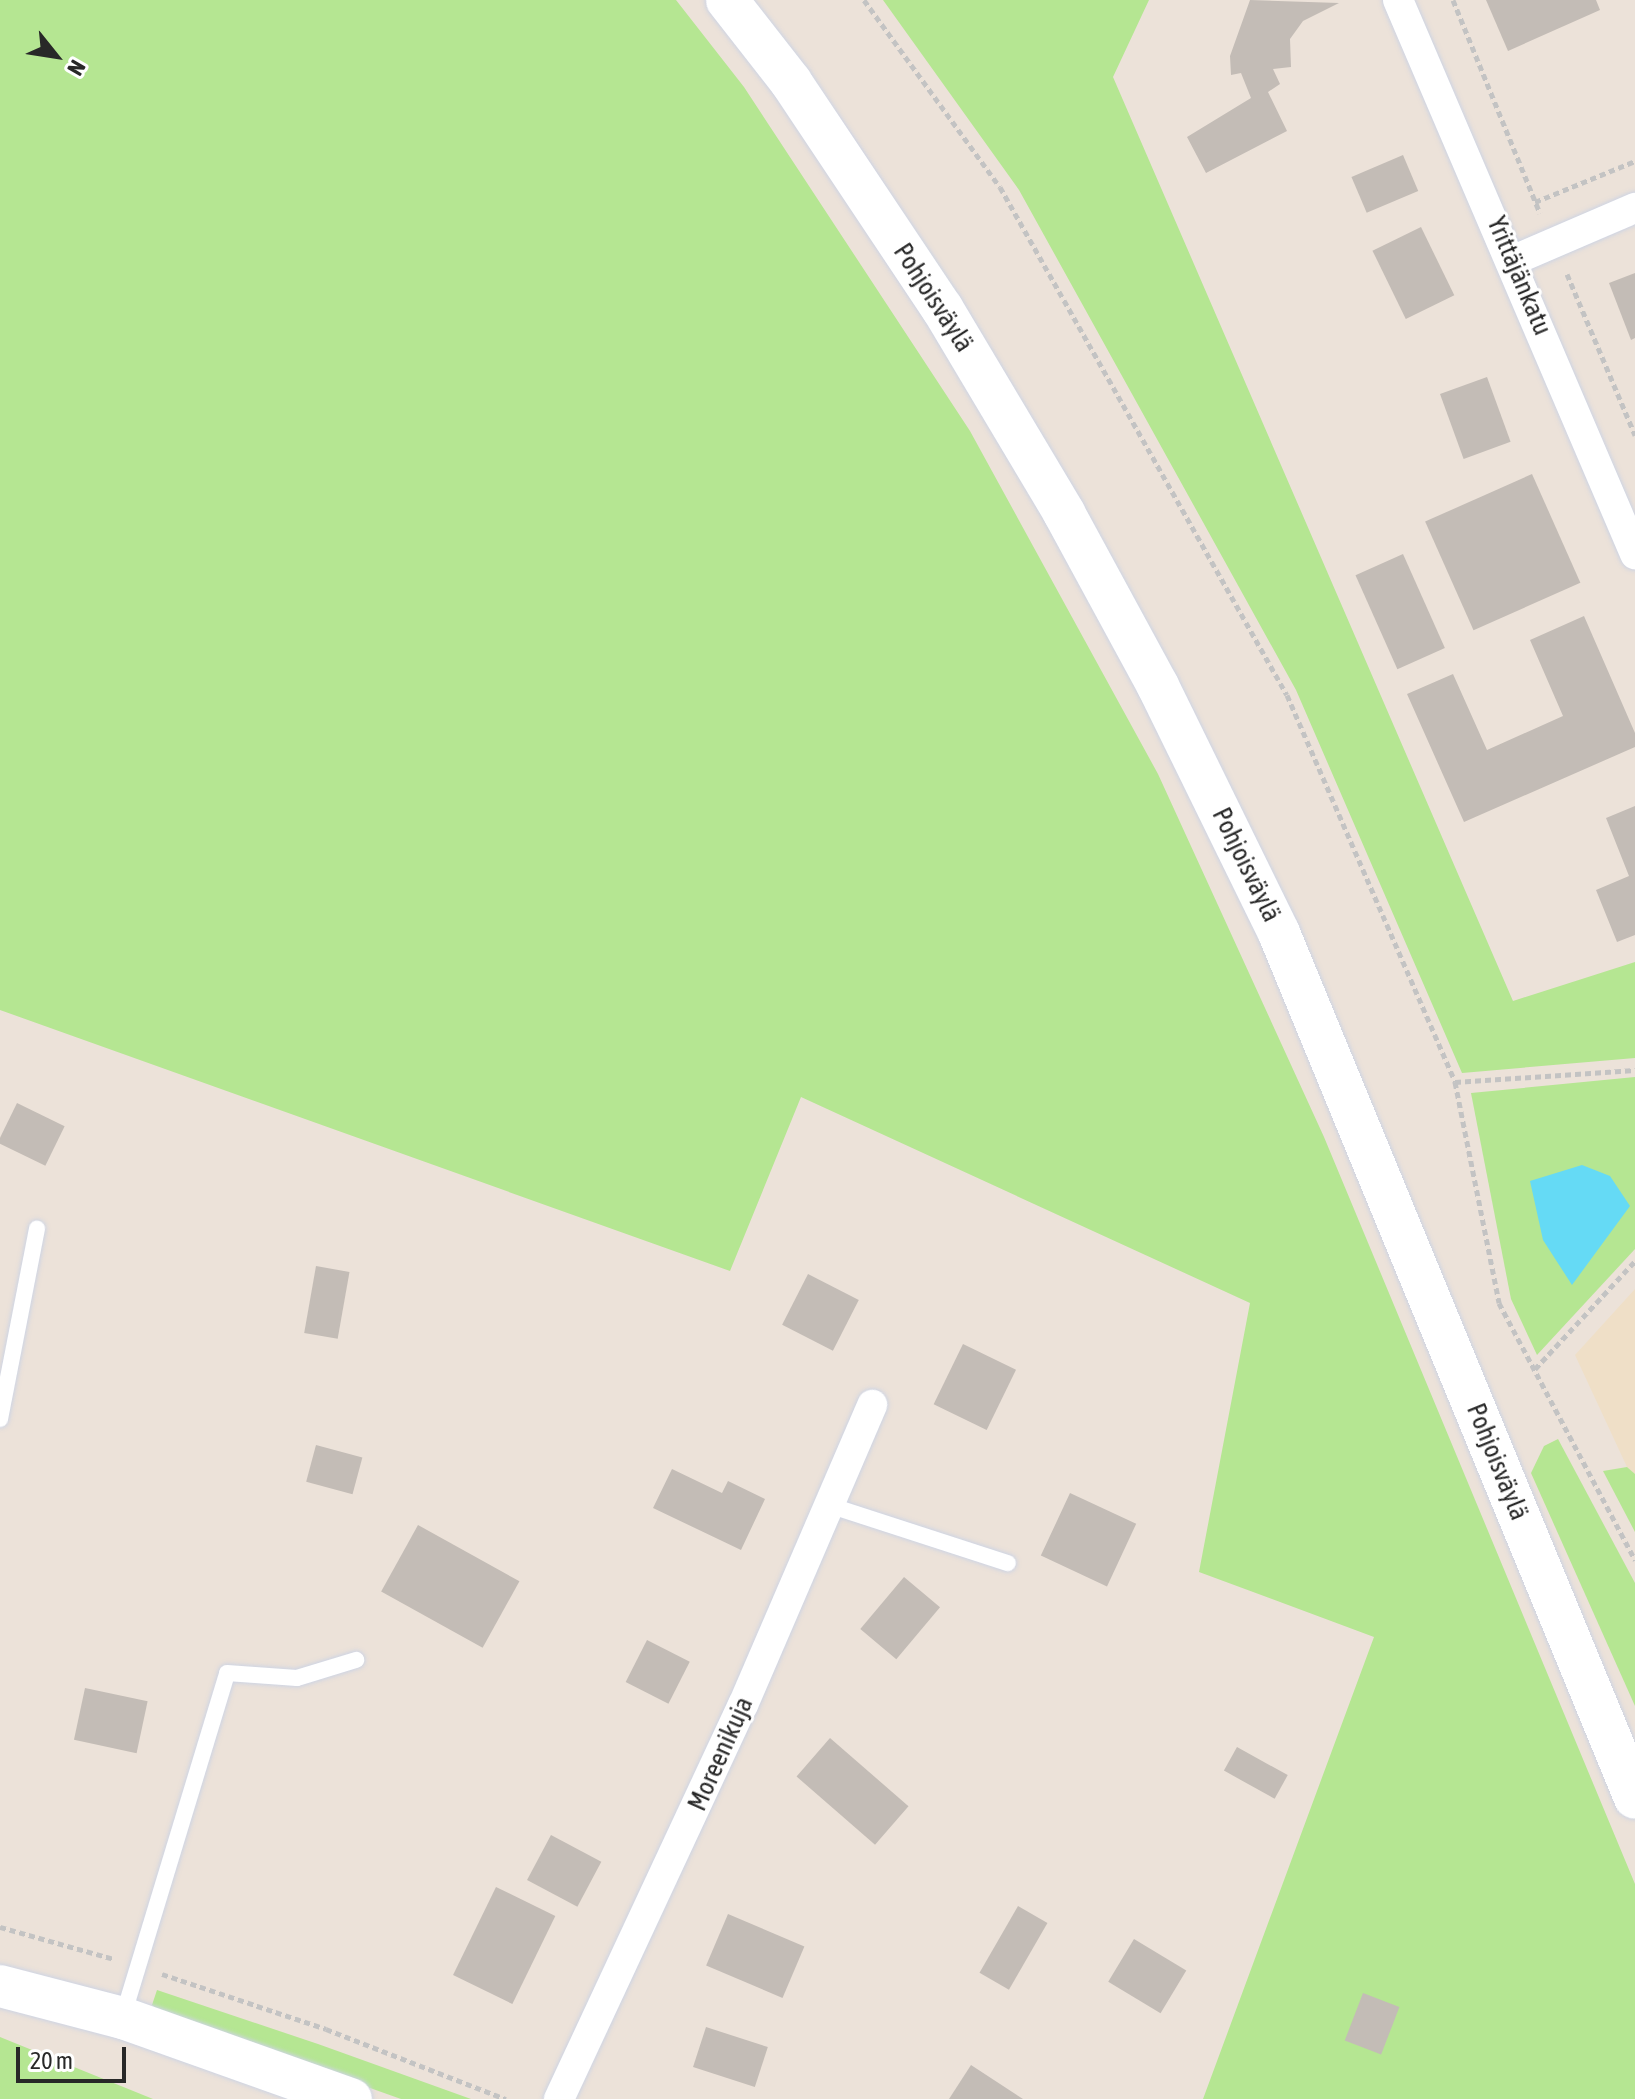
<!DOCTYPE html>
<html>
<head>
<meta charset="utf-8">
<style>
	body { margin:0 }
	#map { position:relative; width:1635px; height:2099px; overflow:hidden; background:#ece2d9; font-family:"Asap Condensed",sans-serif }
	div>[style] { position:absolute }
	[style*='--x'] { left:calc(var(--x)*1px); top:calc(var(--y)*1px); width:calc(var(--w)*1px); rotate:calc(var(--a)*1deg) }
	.education>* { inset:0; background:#efdfc7 }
	.green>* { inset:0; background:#b5e692 }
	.water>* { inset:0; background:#65daf5 }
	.building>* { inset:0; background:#c3bcb6; transform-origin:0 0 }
	.path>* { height:5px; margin-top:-2.5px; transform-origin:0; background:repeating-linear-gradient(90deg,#c3c3c3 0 6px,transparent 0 10px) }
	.roads { filter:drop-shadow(0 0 2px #ced4e3) drop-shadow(0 0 2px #ced4e3) }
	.lane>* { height:16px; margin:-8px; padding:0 8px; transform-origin:8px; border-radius:8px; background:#fff }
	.street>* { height:30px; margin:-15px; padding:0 15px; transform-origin:15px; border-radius:15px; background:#fff }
	.secondary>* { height:42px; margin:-21px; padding:0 21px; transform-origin:21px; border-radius:21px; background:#fff }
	span { translate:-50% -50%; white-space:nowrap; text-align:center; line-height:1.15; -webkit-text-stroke:6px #fff; paint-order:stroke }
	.street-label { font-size:26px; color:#282828 }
	.north { position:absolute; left:16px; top:16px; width:80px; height:80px; -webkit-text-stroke:6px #fff; paint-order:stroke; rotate:120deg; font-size:22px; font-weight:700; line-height:32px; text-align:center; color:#282828 }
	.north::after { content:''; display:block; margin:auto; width:28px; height:36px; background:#282828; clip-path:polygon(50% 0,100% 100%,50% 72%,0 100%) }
	.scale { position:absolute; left:16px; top:2047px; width:110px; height:36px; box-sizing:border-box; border:4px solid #282828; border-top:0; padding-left:10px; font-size:24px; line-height:28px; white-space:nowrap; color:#282828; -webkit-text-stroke:6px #fff; paint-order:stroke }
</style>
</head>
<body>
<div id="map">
	<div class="education">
		<i style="clip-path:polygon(1635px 1289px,1635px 1474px,1627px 1467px,1575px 1355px)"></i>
	</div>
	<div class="green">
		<i style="clip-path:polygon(0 0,676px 0,744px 87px,970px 431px,1158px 774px,1324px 1137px,1635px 1884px,1635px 2099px,1203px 2099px,1374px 1637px,1199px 1572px,1250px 1303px,801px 1097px,730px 1271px,0 1010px)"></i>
		<i style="clip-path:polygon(883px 0,1149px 0,1113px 77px,1513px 1001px,1635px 962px,1635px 1058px,1462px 1073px,1296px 690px,1019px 190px)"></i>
		<i style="clip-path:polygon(1635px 1077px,1635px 1249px,1537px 1355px,1511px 1299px,1471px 1093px)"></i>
		<i style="clip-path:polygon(1558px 1439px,1635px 1583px,1635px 1706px,1531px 1473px,1544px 1446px)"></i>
		<i style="clip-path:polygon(1627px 1467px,1635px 1474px,1635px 1532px,1603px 1471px)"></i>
		<i style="clip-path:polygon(157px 1990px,318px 2044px,471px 2099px,401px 2099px,162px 2014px,152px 2005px)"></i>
		<i style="clip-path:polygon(0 2037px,153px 2099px,0 2099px)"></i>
	</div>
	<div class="water">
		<i style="clip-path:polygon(1582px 1165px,1610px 1176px,1630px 1206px,1572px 1285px,1543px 1240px,1530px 1181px)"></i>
	</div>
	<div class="building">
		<i style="clip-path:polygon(1250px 0,1339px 3px,1303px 21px,1290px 39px,1291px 67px,1273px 69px,1280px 84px,1268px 92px,1287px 131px,1206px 173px,1187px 137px,1251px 98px,1241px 73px,1231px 75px,1230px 56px)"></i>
		<i style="clip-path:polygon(1486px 0,1596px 0,1600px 10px,1508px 51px)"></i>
		<i style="left:1403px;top:155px;width:39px;height:56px;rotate:67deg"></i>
		<i style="left:1421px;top:227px;width:76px;height:54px;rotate:64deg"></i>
		<i style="clip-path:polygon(1635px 273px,1635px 338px,1631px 340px,1609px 283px)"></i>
		<i style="left:1487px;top:377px;width:69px;height:50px;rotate:70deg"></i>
		<i style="left:1532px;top:474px;width:119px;height:117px;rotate:66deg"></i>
		<i style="left:1403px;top:554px;width:103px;height:52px;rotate:66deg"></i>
		<i style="clip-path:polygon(1584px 616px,1635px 733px,1635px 747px,1464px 822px,1407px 694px,1453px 674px,1487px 750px,1563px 716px,1530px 640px)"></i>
		<i style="clip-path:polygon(1635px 806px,1635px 935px,1617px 942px,1596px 890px,1629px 876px,1606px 818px)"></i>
		<i style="left:17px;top:1103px;width:53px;height:44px;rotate:26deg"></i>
		<i style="left:316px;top:1266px;width:34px;height:68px;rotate:10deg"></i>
		<i style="left:808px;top:1274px;width:57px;height:57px;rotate:27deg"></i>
		<i style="left:963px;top:1344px;width:59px;height:67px;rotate:26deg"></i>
		<i style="left:316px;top:1445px;width:48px;height:38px;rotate:15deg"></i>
		<i style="clip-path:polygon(672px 1469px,722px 1493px,728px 1481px,765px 1499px,741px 1550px,653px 1508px)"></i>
		<i style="left:1070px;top:1493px;width:73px;height:69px;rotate:25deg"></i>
		<i style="left:418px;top:1525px;width:116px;height:76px;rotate:29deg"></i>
		<i style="left:904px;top:1577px;width:47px;height:68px;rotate:40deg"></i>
		<i style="left:647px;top:1640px;width:48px;height:47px;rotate:27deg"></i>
		<i style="left:85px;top:1688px;width:64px;height:53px;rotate:12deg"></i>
		<i style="left:830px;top:1738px;width:104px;height:51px;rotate:41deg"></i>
		<i style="left:1237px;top:1747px;width:58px;height:27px;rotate:29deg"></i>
		<i style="left:551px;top:1835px;width:57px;height:51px;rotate:28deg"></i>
		<i style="left:496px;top:1887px;width:66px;height:98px;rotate:26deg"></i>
		<i style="left:1018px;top:1906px;width:34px;height:77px;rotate:30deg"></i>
		<i style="left:728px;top:1914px;width:83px;height:56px;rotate:23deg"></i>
		<i style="left:1134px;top:1939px;width:61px;height:50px;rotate:31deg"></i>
		<i style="left:1363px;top:1993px;width:39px;height:51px;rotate:21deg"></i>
		<i style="left:706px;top:2027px;width:65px;height:42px;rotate:18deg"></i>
		<i style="clip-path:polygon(971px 2065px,1023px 2099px,949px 2099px)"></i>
	</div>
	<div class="path">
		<i style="--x:864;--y:0;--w:231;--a:54"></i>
		<i style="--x:1000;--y:187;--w:583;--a:60.54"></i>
		<i style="--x:1287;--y:695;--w:422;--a:66.5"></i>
		<i style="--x:1455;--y:1082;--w:225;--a:78.7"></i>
		<i style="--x:1499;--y:1303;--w:291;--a:62.1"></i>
		<i style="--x:1453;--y:0;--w:230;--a:67.8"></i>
		<i style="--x:1535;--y:202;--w:108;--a:-22.3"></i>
		<i style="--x:1567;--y:274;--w:175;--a:67.1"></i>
		<i style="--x:1455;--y:1082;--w:180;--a:-3.8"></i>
		<i style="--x:1535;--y:1369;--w:147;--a:-47.2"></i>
		<i style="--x:0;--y:1927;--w:118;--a:15.7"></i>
		<i style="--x:162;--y:1974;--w:173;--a:18.5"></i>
		<i style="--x:326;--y:2029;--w:193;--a:21.3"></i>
	</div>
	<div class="roads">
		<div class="lane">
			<i style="--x:0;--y:1419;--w:194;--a:-79"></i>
			<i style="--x:829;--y:1505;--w:188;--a:18"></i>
			<i style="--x:123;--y:2016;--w:358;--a:-73.1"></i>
			<i style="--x:227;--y:1673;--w:70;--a:4.1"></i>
			<i style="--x:297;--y:1678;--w:62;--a:-17"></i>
		</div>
		<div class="street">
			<i style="--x:1398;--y:0;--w:603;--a:66.84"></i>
			<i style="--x:1514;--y:260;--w:132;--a:-23.3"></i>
			<i style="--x:559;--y:2099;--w:435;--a:-65"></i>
			<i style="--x:743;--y:1705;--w:327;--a:-66.7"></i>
		</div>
		<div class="secondary">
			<i style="--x:727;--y:0;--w:104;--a:52"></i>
			<i style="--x:791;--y:82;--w:272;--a:56.3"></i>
			<i style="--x:942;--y:308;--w:239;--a:59.2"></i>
			<i style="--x:1064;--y:513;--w:197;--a:61.5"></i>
			<i style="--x:1158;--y:686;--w:275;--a:63.9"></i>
			<i style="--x:1279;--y:933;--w:935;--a:67.63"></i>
			<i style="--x:0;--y:1986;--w:127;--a:14.6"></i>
			<i style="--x:123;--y:2018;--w:242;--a:19.6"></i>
		</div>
	</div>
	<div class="street-label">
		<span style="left:1519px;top:276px;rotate:67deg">Yrittäjänkatu</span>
		<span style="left:933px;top:298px;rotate:57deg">Pohjoisväylä</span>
		<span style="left:1246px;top:865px;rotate:64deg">Pohjoisväylä</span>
		<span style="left:1497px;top:1462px;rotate:68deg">Pohjoisväylä</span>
		<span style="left:721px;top:1754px;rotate:-66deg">Moreenikuja</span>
	</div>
	<div class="north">N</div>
	<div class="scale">20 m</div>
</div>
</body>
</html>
